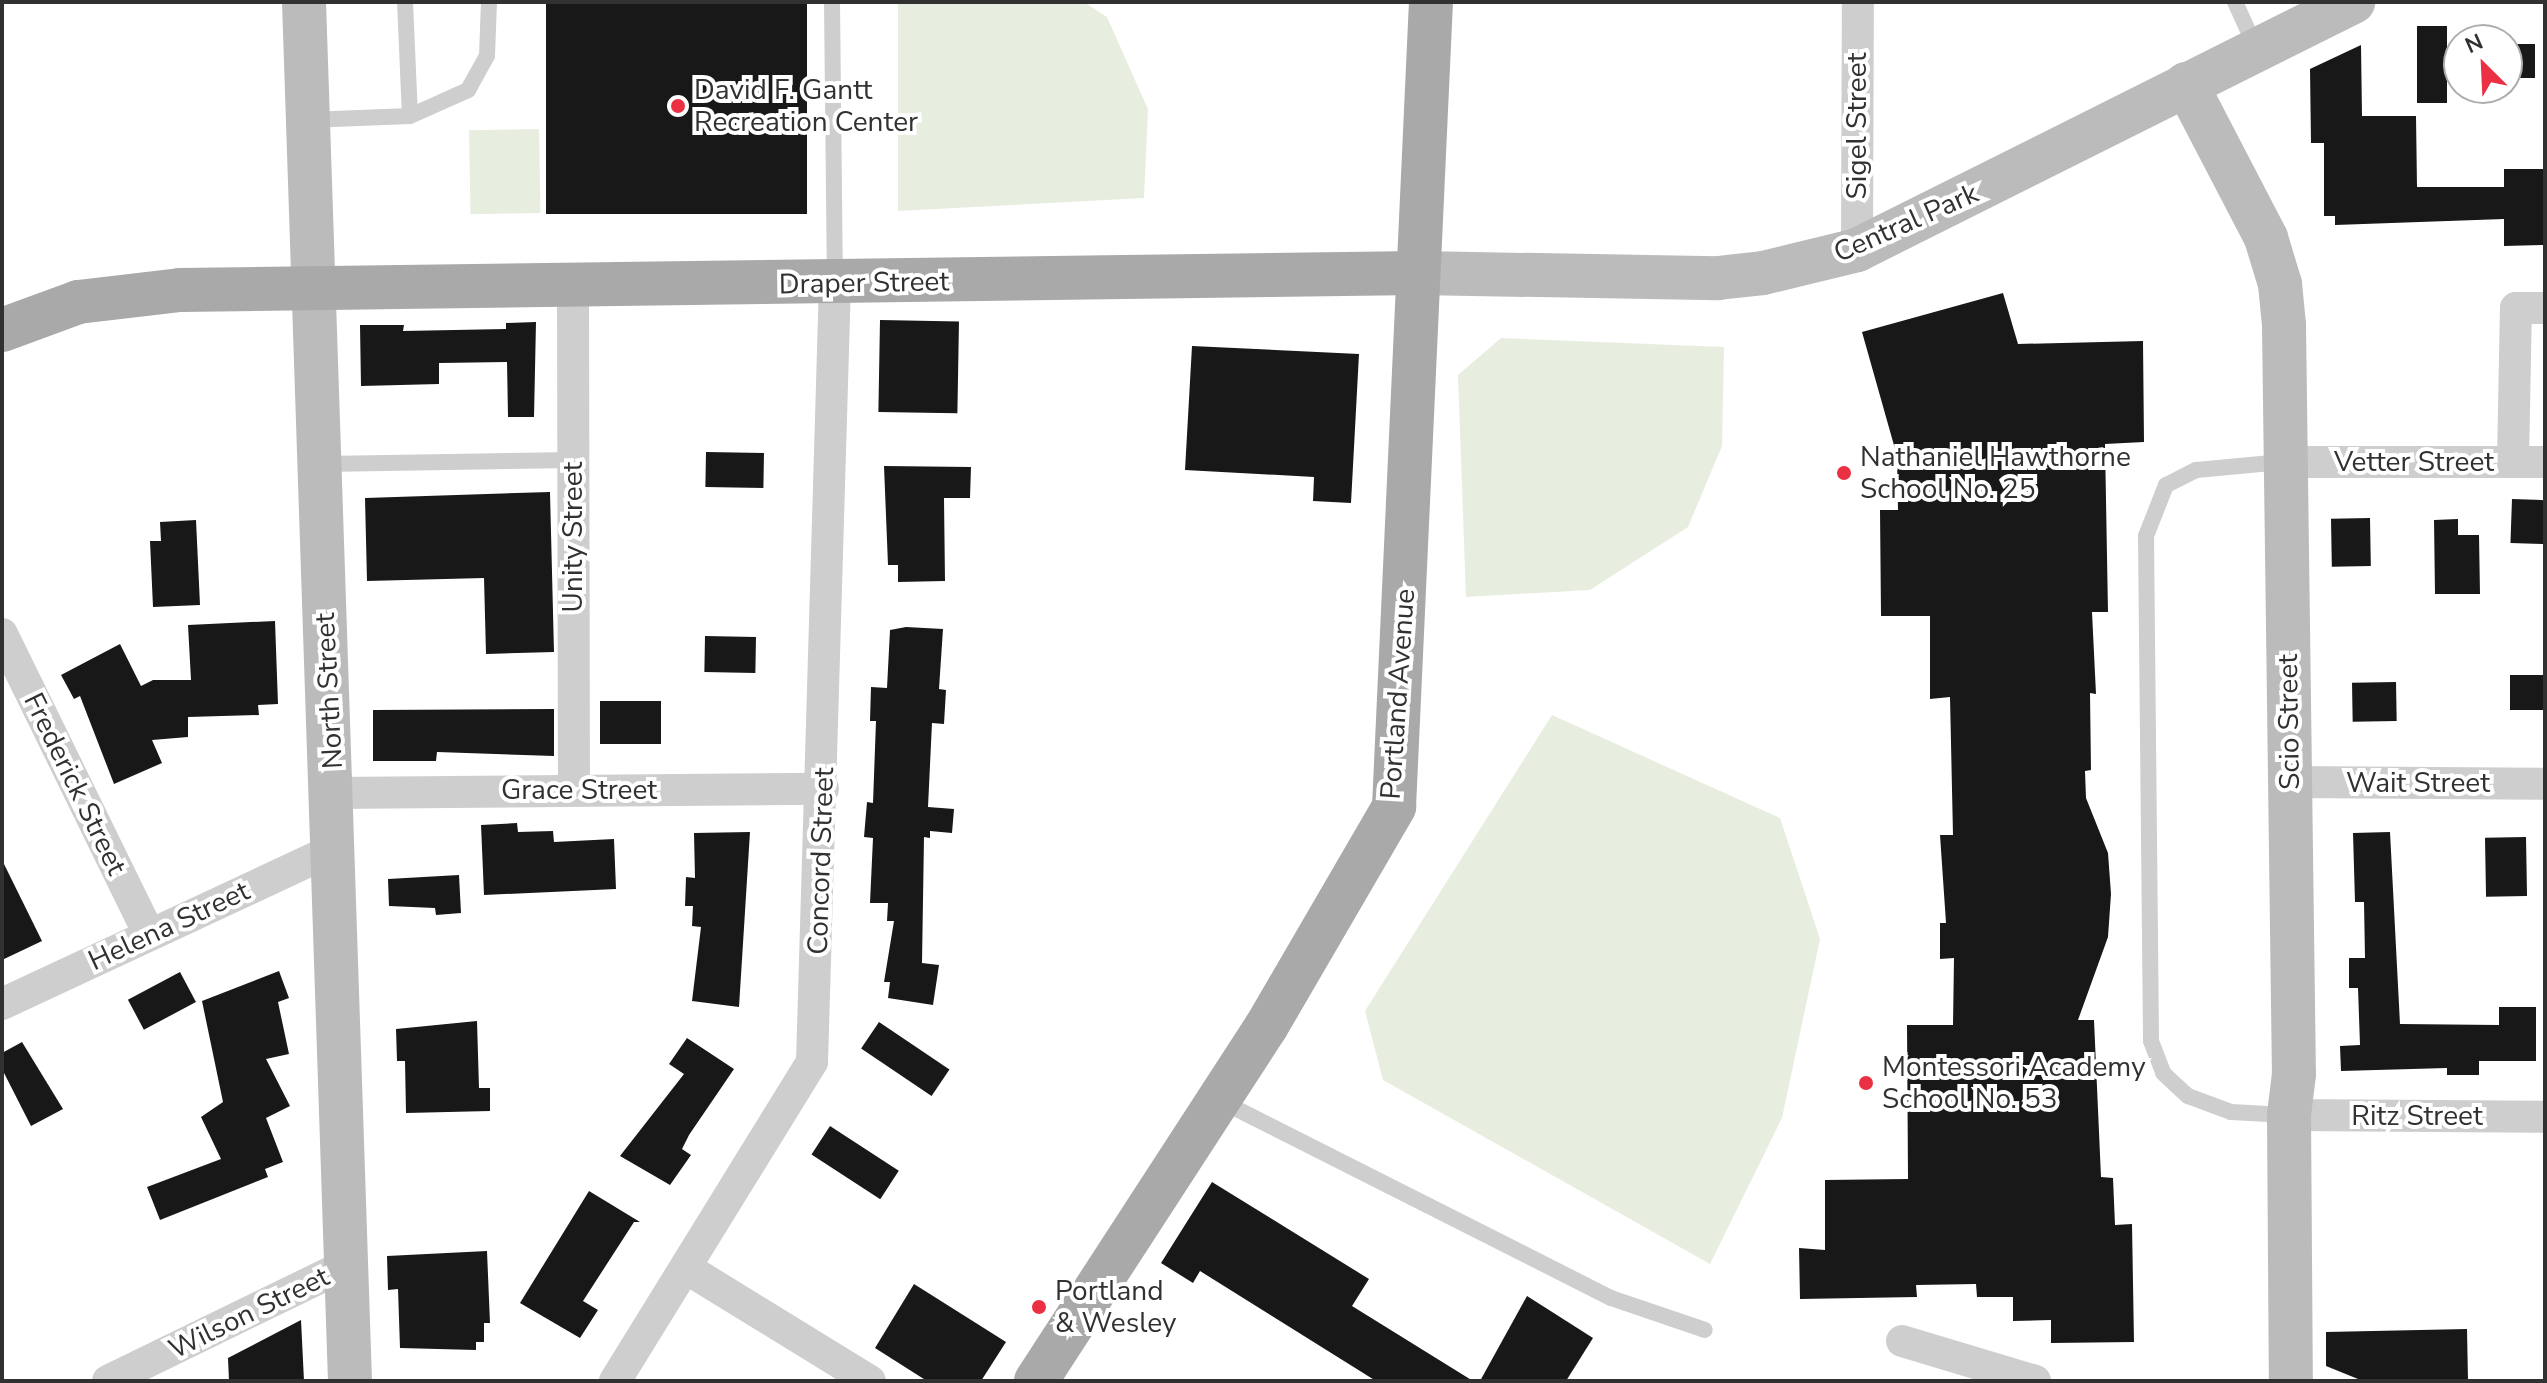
<!DOCTYPE html>
<html>
<head>
<meta charset="utf-8">
<style>
	body { margin:0 }
	#map { position:relative; width:2547px; height:1383px; overflow:hidden; background:#fff; font-family:"Nunito Sans",sans-serif }
	div>[style] { position:absolute }
	[style*='--x'] { left:calc(var(--x)*1px); top:calc(var(--y)*1px); width:calc(var(--w)*1px); rotate:calc(var(--a)*1deg) }
	.green>* { inset:0; background:#e8eedf; transform-origin:0 0 }
	.building>* { inset:0; background:#181818; transform-origin:0 0 }
	.lane>* { height:16px; margin:-8px; padding:0 8px; transform-origin:8px; border-radius:8px; background:#cecece }
	.street>* { height:32px; margin:-16px; padding:0 16px; transform-origin:16px; border-radius:16px; background:#cecece }
	.secondary>* { height:44px; margin:-22px; padding:0 22px; transform-origin:22px; border-radius:22px; background:#bbb }
	.primary>* { height:44px; margin:-22px; padding:0 22px; transform-origin:22px; border-radius:22px; background:#a9a9a9 }
	.dots>* { width:22px; height:22px; translate:-50% -50%; box-sizing:border-box; border:4px solid #fff; border-radius:50% }
	span { translate:-50% -50%; white-space:nowrap; text-align:center; line-height:1.15; -webkit-text-stroke:8px #fff; paint-order:stroke }
	.poi-label { font-size:28px; color:#313131 }
	.left { translate:0 -50%; text-align:left }
	.street-label { font-size:28px; color:#313131 }
	.frame { position:absolute; inset:0; border:4px solid #313131; pointer-events:none }
	.north { position:absolute; left:2443px; top:24px; width:80px; height:80px; box-sizing:border-box; background:#fff; border:2px solid #adadad; border-radius:50%; rotate:336deg; font-size:22px; font-weight:700; line-height:32px; text-align:center; color:#313131 }
	.north::after { content:''; display:block; margin:auto; width:28px; height:36px; background:#eb3044; clip-path:polygon(50% 0,100% 100%,50% 72%,0 100%) }
</style>
</head>
<body>
<div id="map">
	<div class="green">
		<i style="clip-path:polygon(898px 2px,1084px 2px,1107px 17px,1148px 109px,1144px 198px,898px 211px)"></i>
		<i style="left:539px;top:129px;width:84px;height:70px;rotate:89deg"></i>
		<i style="clip-path:polygon(1501px 338px,1724px 347px,1722px 446px,1688px 527px,1590px 590px,1466px 597px,1458px 375px)"></i>
		<i style="clip-path:polygon(1552px 715px,1780px 818px,1820px 939px,1782px 1118px,1710px 1264px,1383px 1080px,1365px 1011px)"></i>
	</div>
	<div class="building">
		<i style="left:546px;top:2px;width:261px;height:212px"></i>
		<i style="left:2417px;top:26px;width:30px;height:77px"></i>
		<i style="left:2535px;top:44px;width:34px;height:28px;rotate:90deg"></i>
		<i style="clip-path:polygon(2361px 45px,2362px 116px,2416px 116px,2417px 187px,2504px 187px,2504px 169px,2545px 169px,2545px 245px,2504px 246px,2504px 219px,2335px 225px,2335px 216px,2324px 216px,2324px 143px,2311px 143px,2310px 69px)"></i>
		<i style="clip-path:polygon(2003px 293px,2018px 344px,2143px 341px,2144px 442px,2105px 444px,2108px 612px,2092px 612px,2096px 694px,2090px 693px,2091px 770px,2085px 771px,2086px 798px,2108px 853px,2111px 894px,2108px 937px,2078px 1020px,2094px 1020px,2101px 1177px,2113px 1178px,2115px 1225px,2132px 1224px,2134px 1342px,2051px 1343px,2051px 1320px,2013px 1321px,2013px 1297px,1977px 1297px,1976px 1284px,1916px 1285px,1917px 1297px,1800px 1299px,1799px 1248px,1825px 1250px,1825px 1180px,1908px 1179px,1907px 1025px,1953px 1025px,1954px 958px,1940px 959px,1940px 923px,1946px 923px,1940px 835px,1953px 835px,1950px 697px,1930px 699px,1930px 616px,1881px 616px,1880px 510px,1898px 510px,1897px 456px,1862px 332px)"></i>
		<i style="left:880px;top:320px;width:79px;height:92px;rotate:1deg"></i>
		<i style="clip-path:polygon(536px 322px,534px 417px,508px 417px,507px 362px,439px 363px,439px 384px,361px 386px,360px 325px,404px 325px,403px 331px,506px 329px,506px 323px)"></i>
		<i style="clip-path:polygon(1192px 346px,1359px 354px,1351px 503px,1313px 501px,1314px 477px,1185px 470px)"></i>
		<i style="left:706px;top:452px;width:58px;height:35px;rotate:1deg"></i>
		<i style="clip-path:polygon(884px 466px,971px 467px,970px 498px,944px 498px,945px 581px,898px 582px,898px 565px,888px 565px)"></i>
		<i style="clip-path:polygon(550px 492px,554px 652px,486px 654px,484px 578px,367px 581px,365px 498px)"></i>
		<i style="left:2512px;top:499px;width:33px;height:44px;rotate:2deg"></i>
		<i style="left:2370px;top:518px;width:48px;height:39px;rotate:89deg"></i>
		<i style="clip-path:polygon(2458px 519px,2458px 535px,2479px 535px,2480px 594px,2435px 594px,2434px 520px)"></i>
		<i style="clip-path:polygon(196px 520px,200px 605px,153px 607px,150px 541px,161px 541px,160px 522px)"></i>
		<i style="clip-path:polygon(275px 621px,278px 704px,258px 705px,259px 715px,188px 717px,188px 737px,152px 740px,162px 763px,114px 784px,80px 696px,74px 699px,61px 675px,120px 644px,141px 686px,153px 680px,191px 680px,188px 625px)"></i>
		<i style="clip-path:polygon(906px 627px,943px 629px,939px 689px,946px 690px,944px 724px,932px 723px,928px 807px,954px 809px,952px 833px,930px 831px,930px 838px,924px 837px,922px 963px,939px 965px,933px 1005px,888px 998px,890px 982px,884px 982px,894px 921px,887px 921px,888px 903px,870px 903px,873px 838px,864px 837px,867px 802px,873px 803px,876px 721px,870px 721px,871px 687px,887px 688px,890px 630px)"></i>
		<i style="left:705px;top:636px;width:51px;height:36px;rotate:1deg"></i>
		<i style="left:2545px;top:675px;width:35px;height:35px;rotate:90deg"></i>
		<i style="left:2396px;top:682px;width:39px;height:44px;rotate:89deg"></i>
		<i style="left:661px;top:701px;width:43px;height:61px;rotate:90deg"></i>
		<i style="clip-path:polygon(554px 709px,554px 756px,437px 752px,436px 761px,373px 761px,373px 710px)"></i>
		<i style="clip-path:polygon(517px 823px,518px 832px,553px 831px,554px 842px,614px 839px,616px 889px,484px 895px,481px 825px)"></i>
		<i style="clip-path:polygon(750px 832px,739px 1007px,692px 1001px,701px 927px,692px 926px,693px 906px,685px 906px,686px 877px,695px 878px,694px 833px)"></i>
		<i style="clip-path:polygon(2390px 832px,2400px 1024px,2499px 1025px,2499px 1007px,2536px 1007px,2536px 1061px,2479px 1061px,2479px 1075px,2447px 1075px,2447px 1068px,2341px 1071px,2340px 1046px,2360px 1045px,2358px 988px,2349px 988px,2349px 958px,2365px 958px,2364px 902px,2355px 902px,2353px 833px)"></i>
		<i style="left:2526px;top:837px;width:59px;height:41px;rotate:89deg"></i>
		<i style="clip-path:polygon(2px 860px,42px 941px,2px 960px)"></i>
		<i style="clip-path:polygon(459px 875px,461px 913px,436px 915px,435px 908px,389px 906px,388px 879px)"></i>
		<i style="clip-path:polygon(279px 971px,289px 998px,278px 1002px,289px 1054px,266px 1059px,290px 1106px,266px 1118px,283px 1162px,265px 1169px,268px 1177px,160px 1220px,147px 1187px,221px 1159px,201px 1117px,223px 1102px,202px 1001px)"></i>
		<i style="left:180px;top:972px;width:34px;height:59px;rotate:62deg"></i>
		<i style="clip-path:polygon(477px 1021px,479px 1088px,490px 1088px,490px 1111px,406px 1113px,405px 1061px,397px 1061px,396px 1029px)"></i>
		<i style="left:879px;top:1022px;width:85px;height:32px;rotate:34deg"></i>
		<i style="clip-path:polygon(687px 1038px,734px 1069px,689px 1135px,682px 1149px,691px 1155px,670px 1185px,620px 1156px,684px 1074px,669px 1064px)"></i>
		<i style="clip-path:polygon(22px 1042px,63px 1109px,31px 1126px,2px 1069px,2px 1053px)"></i>
		<i style="left:830px;top:1126px;width:82px;height:34px;rotate:33deg"></i>
		<i style="clip-path:polygon(1212px 1182px,1369px 1279px,1352px 1306px,1473px 1381px,1376px 1381px,1200px 1271px,1193px 1283px,1161px 1263px)"></i>
		<i style="clip-path:polygon(589px 1191px,640px 1222px,634px 1222px,583px 1301px,598px 1310px,580px 1338px,520px 1303px)"></i>
		<i style="clip-path:polygon(487px 1251px,490px 1323px,484px 1323px,484px 1342px,476px 1342px,476px 1350px,400px 1348px,398px 1289px,388px 1290px,387px 1256px)"></i>
		<i style="clip-path:polygon(914px 1284px,1006px 1342px,981px 1381px,927px 1381px,875px 1348px)"></i>
		<i style="clip-path:polygon(1527px 1296px,1593px 1338px,1566px 1381px,1480px 1381px)"></i>
		<i style="clip-path:polygon(301px 1320px,304px 1381px,229px 1381px,228px 1358px)"></i>
		<i style="clip-path:polygon(2467px 1329px,2468px 1381px,2363px 1381px,2326px 1366px,2326px 1332px)"></i>
	</div>
	<div class="lane">
		<i style="--x:405;--y:2;--w:114;--a:87.5"></i>
		<i style="--x:832;--y:2;--w:276;--a:89.4"></i>
		<i style="--x:2235;--y:2;--w:51;--a:65.5"></i>
		<i style="--x:308;--y:120;--w:102;--a:-2.2"></i>
		<i style="--x:410;--y:116;--w:64;--a:-24.1"></i>
		<i style="--x:468;--y:90;--w:39;--a:-61"></i>
		<i style="--x:487;--y:56;--w:54;--a:-87.9"></i>
		<i style="--x:2282;--y:462;--w:86;--a:174.7"></i>
		<i style="--x:2196;--y:470;--w:34;--a:153"></i>
		<i style="--x:2166;--y:485;--w:55;--a:111.4"></i>
		<i style="--x:2146;--y:536;--w:505;--a:89.43"></i>
		<i style="--x:2151;--y:1041;--w:34;--a:69"></i>
		<i style="--x:2163;--y:1073;--w:34;--a:43"></i>
		<i style="--x:2188;--y:1096;--w:46;--a:20.4"></i>
		<i style="--x:2231;--y:1112;--w:55;--a:3.1"></i>
		<i style="--x:323;--y:464;--w:250;--a:-0.9"></i>
		<i style="--x:1221;--y:1101;--w:437;--a:26.8"></i>
		<i style="--x:1611;--y:1298;--w:99;--a:18.8"></i>
	</div>
	<div class="street">
		<i style="--x:1857;--y:250;--w:248;--a:-89.8"></i>
		<i style="--x:573;--y:286;--w:503;--a:89.89"></i>
		<i style="--x:2513;--y:461;--w:153;--a:-88.9"></i>
		<i style="--x:2516;--y:308;--w:29;--a:0"></i>
		<i style="--x:2282;--y:462;--w:263;--a:0"></i>
		<i style="--x:2;--y:634;--w:334;--a:63.9"></i>
		<i style="--x:2290;--y:782;--w:255;--a:0.4"></i>
		<i style="--x:334;--y:793;--w:489;--a:-0.5"></i>
		<i style="--x:2;--y:1004;--w:369;--a:-25"></i>
		<i style="--x:2289;--y:1115;--w:256;--a:0.4"></i>
		<i style="--x:686;--y:1268;--w:216;--a:31.6"></i>
		<i style="--x:1902;--y:1341;--w:139;--a:16.7"></i>
		<i style="--x:108;--y:1381;--w:265;--a:-26"></i>
		<i style="--x:615;--y:1381;--w:375;--a:-58.3"></i>
		<i style="--x:812;--y:1062;--w:778;--a:-88.31"></i>
	</div>
	<div class="secondary">
		<i style="--x:304;--y:2;--w:1380;--a:88.09"></i>
		<i style="--x:2186;--y:84;--w:174;--a:62.5"></i>
		<i style="--x:2266;--y:238;--w:48;--a:73.1"></i>
		<i style="--x:2280;--y:284;--w:41;--a:84.4"></i>
		<i style="--x:2284;--y:325;--w:749;--a:89.24"></i>
		<i style="--x:2294;--y:1074;--w:41;--a:97"></i>
		<i style="--x:2289;--y:1115;--w:266;--a:89.6"></i>
		<i style="--x:1418;--y:273;--w:300;--a:1"></i>
		<i style="--x:1718;--y:278;--w:45;--a:-6.3"></i>
		<i style="--x:1763;--y:273;--w:97;--a:-13.7"></i>
		<i style="--x:1857;--y:250;--w:555;--a:-26.57"></i>
	</div>
	<div class="primary">
		<i style="--x:2;--y:330;--w:81;--a:-20.2"></i>
		<i style="--x:78;--y:302;--w:103;--a:-6.7"></i>
		<i style="--x:180;--y:290;--w:1238;--a:-0.79"></i>
		<i style="--x:1036;--y:1381;--w:422;--a:-57"></i>
		<i style="--x:1266;--y:1027;--w:255;--a:-59.8"></i>
		<i style="--x:1394;--y:807;--w:806;--a:-87.37"></i>
	</div>
	<div class="dots">
		<i style="left:678px;top:106px;background:#eb3044"></i>
		<i style="left:1844px;top:473px;background:#eb3044"></i>
		<i style="left:1866px;top:1083px;background:#eb3044"></i>
		<i style="left:1039px;top:1307px;background:#eb3044"></i>
	</div>
	<div class="poi-label">
		<span class="left" style="left:694px;top:106px">David F. Gantt<br>Recreation Center</span>
		<span class="left" style="left:1860px;top:473px">Nathaniel Hawthorne<br>School No. 25</span>
		<span class="left" style="left:1882px;top:1083px">Montessori Academy<br>School No. 53</span>
		<span class="left" style="left:1055px;top:1307px">Portland<br>&amp; Wesley</span>
	</div>
	<div class="street-label">
		<span style="left:1857px;top:126px;rotate:-90deg">Sigel Street</span>
		<span style="left:1906px;top:223px;rotate:-24deg">Central Park</span>
		<span style="left:864px;top:283px;rotate:-1deg">Draper Street</span>
		<span style="left:2414px;top:462px">Vetter Street</span>
		<span style="left:573px;top:537px;rotate:-90deg">Unity Street</span>
		<span style="left:329px;top:691px;rotate:-93deg">North Street</span>
		<span style="left:1398px;top:694px;rotate:-86deg">Portland Avenue</span>
		<span style="left:2289px;top:722px;rotate:-91deg">Scio Street</span>
		<span style="left:2418px;top:783px">Wait Street</span>
		<span style="left:75px;top:784px;rotate:64deg">Frederick Street</span>
		<span style="left:579px;top:790px">Grace Street</span>
		<span style="left:821px;top:861px;rotate:-88deg">Concord Street</span>
		<span style="left:169px;top:926px;rotate:-25deg">Helena Street</span>
		<span style="left:2417px;top:1116px">Ritz Street</span>
		<span style="left:249px;top:1313px;rotate:-26deg">Wilson Street</span>
	</div>
	<div class="frame"></div>
	<div class="north">N</div>
</div>
</body>
</html>
